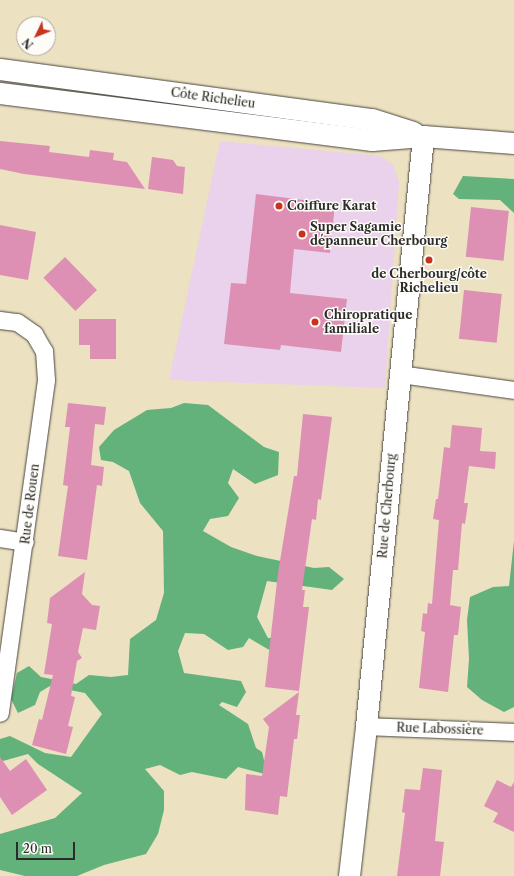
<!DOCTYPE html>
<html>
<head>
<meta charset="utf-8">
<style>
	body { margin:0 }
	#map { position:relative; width:514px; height:876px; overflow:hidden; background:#ece1c0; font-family:"Libre Caslon Text",serif }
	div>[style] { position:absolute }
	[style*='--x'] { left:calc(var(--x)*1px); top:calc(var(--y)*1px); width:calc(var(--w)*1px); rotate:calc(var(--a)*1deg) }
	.built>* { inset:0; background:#ead1ec }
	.forest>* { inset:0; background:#63b17b }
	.building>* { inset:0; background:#dd90b4; transform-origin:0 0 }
	.roads { filter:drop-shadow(0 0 1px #484641) drop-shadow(0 0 1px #484641) }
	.minor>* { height:17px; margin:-8.5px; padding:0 8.5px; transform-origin:8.5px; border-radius:8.5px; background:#fff }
	.tertiary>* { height:21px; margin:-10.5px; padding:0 10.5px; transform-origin:10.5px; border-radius:10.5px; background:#fff }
	.dots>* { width:11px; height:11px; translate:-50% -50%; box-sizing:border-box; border:2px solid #fdfcf7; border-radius:50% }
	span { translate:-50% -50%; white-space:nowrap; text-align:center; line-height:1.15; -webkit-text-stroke:3px #fdfcf7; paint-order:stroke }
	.street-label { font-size:12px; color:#2b2b2b }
	.poi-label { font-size:12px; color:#2b2b2b; font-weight:700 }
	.left { translate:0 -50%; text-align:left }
	.north { position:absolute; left:16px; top:16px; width:40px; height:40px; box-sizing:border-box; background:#fdfcf7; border:1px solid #a9a8a5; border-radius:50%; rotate:227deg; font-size:11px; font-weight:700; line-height:16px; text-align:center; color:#2b2b2b }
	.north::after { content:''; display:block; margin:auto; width:14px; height:18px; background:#c8321e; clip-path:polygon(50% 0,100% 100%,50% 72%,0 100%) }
	.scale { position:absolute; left:16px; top:842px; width:59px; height:18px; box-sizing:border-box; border:2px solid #2b2b2b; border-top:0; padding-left:5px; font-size:12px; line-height:14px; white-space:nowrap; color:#2b2b2b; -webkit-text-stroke:3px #fdfcf7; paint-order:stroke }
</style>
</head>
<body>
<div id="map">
	<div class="built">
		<i style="clip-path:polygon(220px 141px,380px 156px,393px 165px,399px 182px,385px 388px,169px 380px)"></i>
	</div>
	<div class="forest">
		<i style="clip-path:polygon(463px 176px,514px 179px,514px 213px,500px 200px,459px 199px,453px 194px)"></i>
		<i style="clip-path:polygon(184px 403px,208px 405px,264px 447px,279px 452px,278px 475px,255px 484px,233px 469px,228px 483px,239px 498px,228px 516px,210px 519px,203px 531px,231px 547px,257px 556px,314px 568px,329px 567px,344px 579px,332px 590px,267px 581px,257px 617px,268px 638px,289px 637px,271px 651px,249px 638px,243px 647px,228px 650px,204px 634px,185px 633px,178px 651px,184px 673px,241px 681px,246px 692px,237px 707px,222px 702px,219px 705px,248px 724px,256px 748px,262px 752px,264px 760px,273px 762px,265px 774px,238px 767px,226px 779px,192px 772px,180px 775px,160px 765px,145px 769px,164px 791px,164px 810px,158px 834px,146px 854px,104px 865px,77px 876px,25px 876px,0 870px,0 834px,55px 818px,82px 793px,38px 764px,28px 754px,3px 761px,0 759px,0 739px,10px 736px,45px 753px,71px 757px,102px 714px,85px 693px,50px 686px,40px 692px,35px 705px,18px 713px,11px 699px,17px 673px,29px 666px,41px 677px,76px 684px,89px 675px,111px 677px,128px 675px,130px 639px,156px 620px,164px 593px,163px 531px,140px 503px,129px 471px,113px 462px,101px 460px,99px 447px,114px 430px,147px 410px,171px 408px)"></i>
		<i style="clip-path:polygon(514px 541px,514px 707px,504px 712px,482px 700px,467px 687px,469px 659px,467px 620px,470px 597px,493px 587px,509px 586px)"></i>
	</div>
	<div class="building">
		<i style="clip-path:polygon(0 141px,50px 146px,49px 152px,89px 157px,90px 150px,114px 153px,113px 160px,127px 162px,145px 189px,24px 174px,0 169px)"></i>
		<i style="clip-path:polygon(152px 157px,173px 160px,177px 166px,185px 167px,183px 194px,148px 189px)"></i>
		<i style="clip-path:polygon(256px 194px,335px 204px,330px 253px,294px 249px,290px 293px,347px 299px,341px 352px,281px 345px,280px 350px,224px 344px,231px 283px,246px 284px)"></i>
		<i style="left:471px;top:207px;width:38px;height:50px;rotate:6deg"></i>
		<i style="clip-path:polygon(0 225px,36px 232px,28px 280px,0 275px)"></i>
		<i style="left:65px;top:257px;width:46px;height:30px;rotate:46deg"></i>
		<i style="left:464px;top:290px;width:38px;height:49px;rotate:6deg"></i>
		<i style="clip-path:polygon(79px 319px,116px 319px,116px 359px,90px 359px,90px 345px,79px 345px)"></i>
		<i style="clip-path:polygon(68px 403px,106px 407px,104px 425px,95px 424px,91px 465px,104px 467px,102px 486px,97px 485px,87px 560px,58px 556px,68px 486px,63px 485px,70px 427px,65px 427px)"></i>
		<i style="clip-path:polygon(303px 414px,332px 417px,321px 500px,318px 499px,316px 520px,312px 519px,302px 590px,305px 590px,303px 607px,309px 607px,299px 691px,265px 687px,278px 573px,294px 476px,297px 476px)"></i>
		<i style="clip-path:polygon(452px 425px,482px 428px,480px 451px,496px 452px,495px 469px,469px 466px,464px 503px,468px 503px,465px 524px,462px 523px,458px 570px,453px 570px,450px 605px,461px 607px,458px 635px,454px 635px,448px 692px,419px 688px,425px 632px,421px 631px,423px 613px,427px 614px,428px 603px,432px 604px,439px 520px,433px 519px,436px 499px,438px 499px,444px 447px,450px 448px)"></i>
		<i style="clip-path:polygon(85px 572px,82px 594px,92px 605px,100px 606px,96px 630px,83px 628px,78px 652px,82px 658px,77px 661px,71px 696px,75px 697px,68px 726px,73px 727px,66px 754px,32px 745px,39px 719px,42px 720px,53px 675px,44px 674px,52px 624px,47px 623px,50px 598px)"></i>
		<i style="clip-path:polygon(299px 692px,296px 715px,300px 715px,297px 739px,294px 739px,287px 797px,280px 796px,278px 815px,245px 810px,246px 774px,262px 776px,269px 727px,263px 719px)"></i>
		<i style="clip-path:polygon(0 757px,10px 771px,26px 759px,47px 790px,12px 815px,0 797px)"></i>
		<i style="clip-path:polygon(423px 768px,442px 770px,435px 841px,444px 842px,440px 876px,397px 876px,405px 813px,402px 812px,405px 789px,420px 790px)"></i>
		<i style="clip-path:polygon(497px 780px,511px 787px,514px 782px,514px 832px,493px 822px,498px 813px,484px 806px)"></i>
	</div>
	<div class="roads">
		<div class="minor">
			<i style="--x:0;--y:320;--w:17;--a:7"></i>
			<i style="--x:17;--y:322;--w:21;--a:35"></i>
			<i style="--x:34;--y:334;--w:20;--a:60"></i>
			<i style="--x:44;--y:351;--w:29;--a:86"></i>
			<i style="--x:46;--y:380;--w:336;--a:97.9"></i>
			<i style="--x:400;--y:374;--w:115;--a:8"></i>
			<i style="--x:0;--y:538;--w:25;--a:9"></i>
			<i style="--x:366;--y:726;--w:148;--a:2.3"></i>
		</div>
		<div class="tertiary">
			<i style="--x:0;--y:69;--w:375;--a:7.7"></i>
			<i style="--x:372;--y:119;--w:43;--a:17.6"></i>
			<i style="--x:0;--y:93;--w:375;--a:7.2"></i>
			<i style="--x:372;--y:140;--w:51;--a:-4.5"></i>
			<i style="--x:423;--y:136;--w:91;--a:4.4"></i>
			<i style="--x:349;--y:876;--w:151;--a:-83.5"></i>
			<i style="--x:366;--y:726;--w:593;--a:-84.48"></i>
		</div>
	</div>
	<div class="dots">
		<i style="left:279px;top:206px;background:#c8321e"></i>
		<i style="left:302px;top:234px;background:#c8321e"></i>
		<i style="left:429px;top:260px;background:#c8321e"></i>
		<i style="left:315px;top:322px;background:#c8321e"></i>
	</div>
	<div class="street-label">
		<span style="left:213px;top:98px;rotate:8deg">Côte Richelieu</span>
		<span style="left:30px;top:504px;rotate:-83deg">Rue de Rouen</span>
		<span style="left:387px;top:506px;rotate:-85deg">Rue de Cherbourg</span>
		<span style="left:440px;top:729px;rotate:2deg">Rue Labossière</span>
	</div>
	<div class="poi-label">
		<span class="left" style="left:287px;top:206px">Coiffure Karat</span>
		<span class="left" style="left:310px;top:234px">Super Sagamie<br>dépanneur Cherbourg</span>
		<span style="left:429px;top:281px">de Cherbourg/côte<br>Richelieu</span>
		<span class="left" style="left:324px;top:322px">Chiropratique<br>familiale</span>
	</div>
	<div class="north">N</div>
	<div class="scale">20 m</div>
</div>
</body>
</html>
